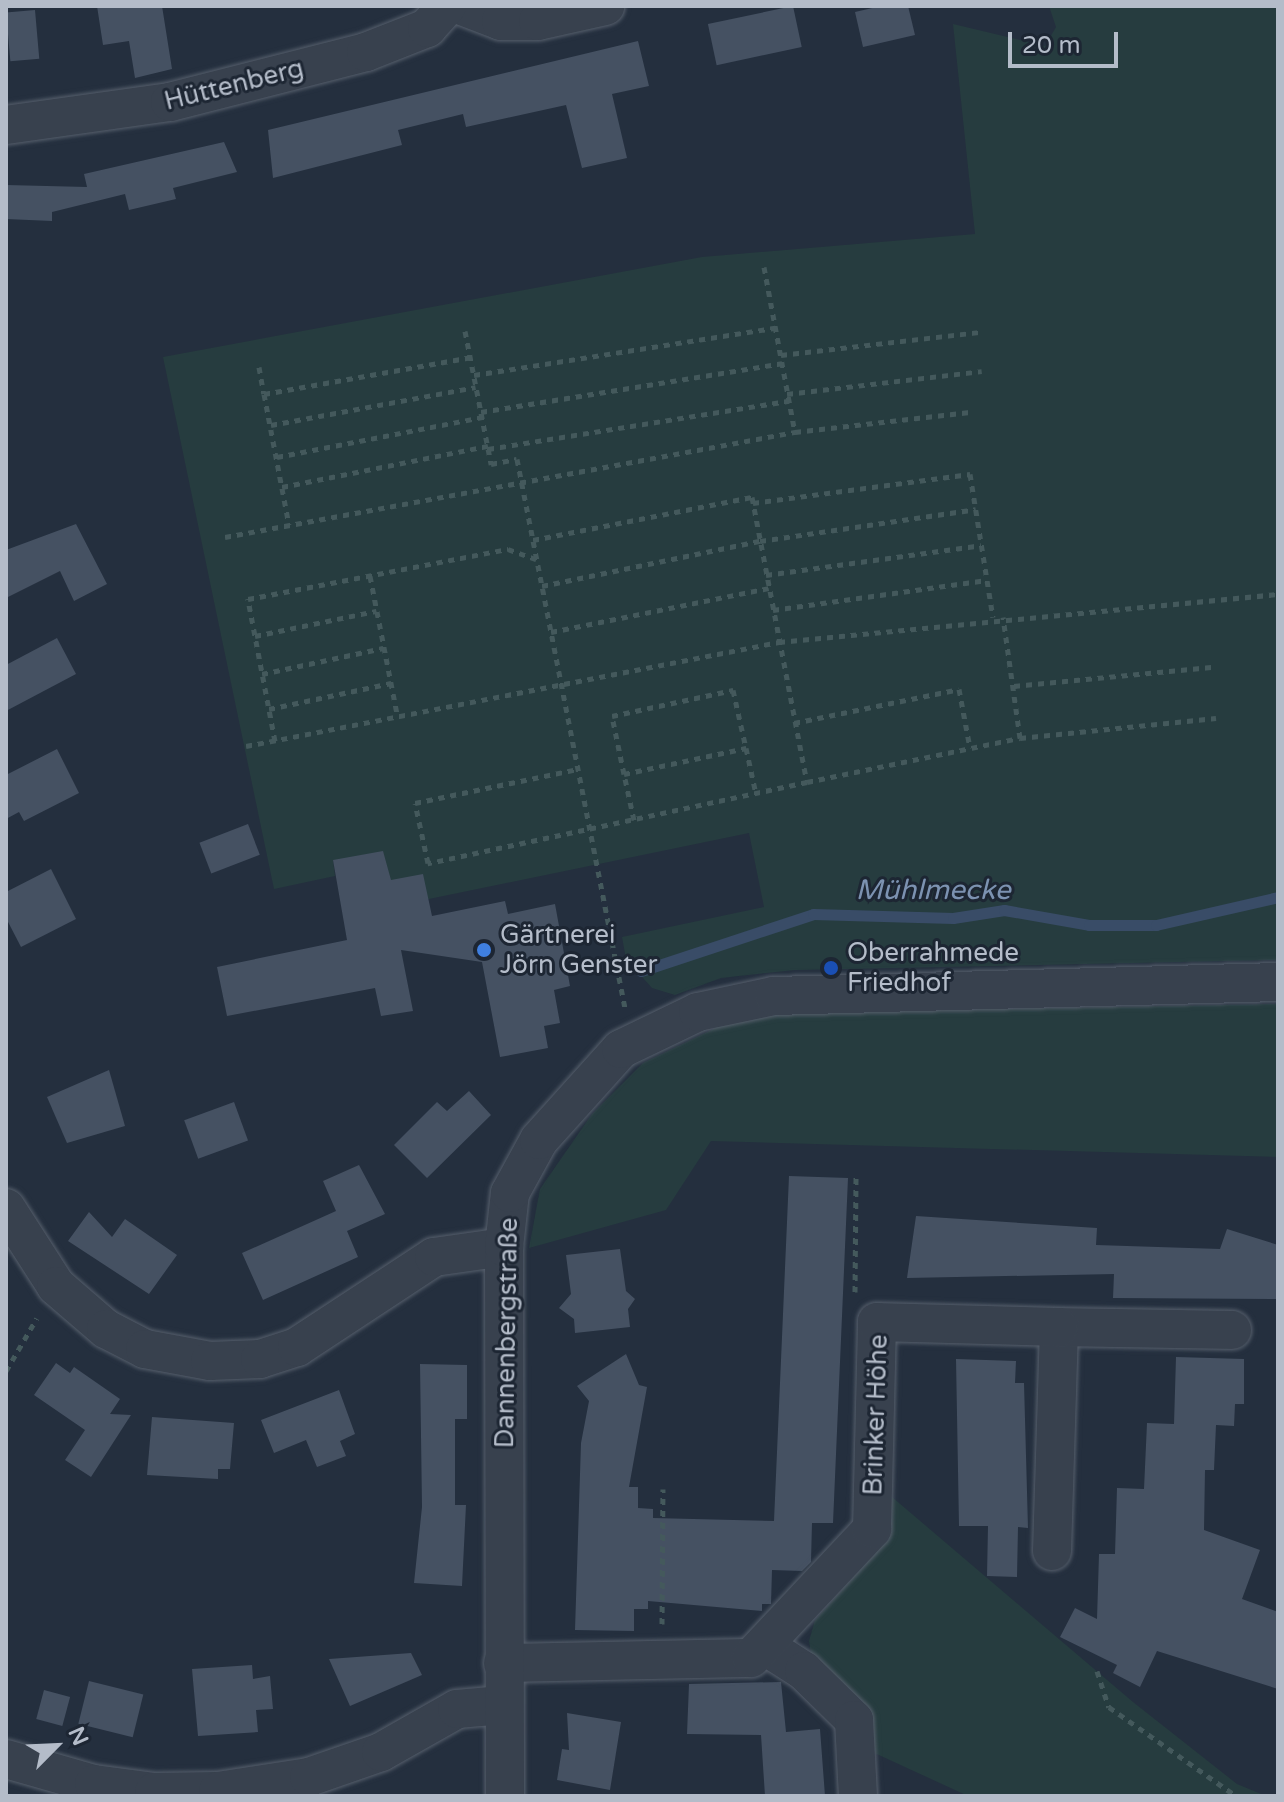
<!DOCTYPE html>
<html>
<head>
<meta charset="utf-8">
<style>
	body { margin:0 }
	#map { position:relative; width:1284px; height:1802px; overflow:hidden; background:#242f3e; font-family:"Varela Round",sans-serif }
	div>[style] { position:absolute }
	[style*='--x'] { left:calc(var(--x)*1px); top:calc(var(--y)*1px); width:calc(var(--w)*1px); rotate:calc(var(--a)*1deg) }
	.green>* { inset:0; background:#263c3f }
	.stream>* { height:11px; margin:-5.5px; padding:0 5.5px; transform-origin:5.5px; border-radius:5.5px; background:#394c67 }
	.building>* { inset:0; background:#455162; transform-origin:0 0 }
	.path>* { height:5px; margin-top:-2.5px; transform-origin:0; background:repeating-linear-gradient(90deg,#44595c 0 6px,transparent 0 12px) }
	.roads { filter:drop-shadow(0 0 2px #565f6c) drop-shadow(0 0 2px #565f6c) }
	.minor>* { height:38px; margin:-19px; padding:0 19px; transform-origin:19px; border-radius:19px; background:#38414e }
	.dots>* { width:22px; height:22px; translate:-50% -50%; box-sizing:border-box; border:4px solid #1d2633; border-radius:50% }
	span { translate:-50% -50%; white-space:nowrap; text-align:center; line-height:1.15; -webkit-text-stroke:6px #1d2633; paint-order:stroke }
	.street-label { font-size:26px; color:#b4bcc9 }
	.poi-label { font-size:26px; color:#b4bcc9 }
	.left { translate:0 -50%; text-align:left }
	.water-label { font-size:28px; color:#7c92b1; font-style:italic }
	.frame { position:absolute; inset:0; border:8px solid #b4bcc9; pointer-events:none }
	.north { position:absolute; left:16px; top:1706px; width:80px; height:80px; -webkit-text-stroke:6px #1d2633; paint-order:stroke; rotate:66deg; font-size:22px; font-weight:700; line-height:32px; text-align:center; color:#b4bcc9 }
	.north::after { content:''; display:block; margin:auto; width:28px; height:36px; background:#b4bcc9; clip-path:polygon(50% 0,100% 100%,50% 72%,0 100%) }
	.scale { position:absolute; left:1008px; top:32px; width:110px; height:36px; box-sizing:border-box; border:4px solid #b4bcc9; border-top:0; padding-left:10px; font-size:24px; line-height:28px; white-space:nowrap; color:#b4bcc9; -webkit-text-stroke:6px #1d2633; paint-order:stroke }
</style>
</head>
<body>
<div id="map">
	<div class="green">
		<i style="clip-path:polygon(1049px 6px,1278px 6px,1278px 960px,795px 970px,721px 978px,675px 995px,652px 988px,626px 959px,622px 937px,764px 907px,749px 833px,395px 906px,333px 860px,335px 876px,274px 889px,163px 357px,702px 257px,975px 234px,953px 24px,1045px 46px,1056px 27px)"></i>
		<i style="clip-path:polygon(1278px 1004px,1278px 1157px,711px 1141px,666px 1210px,529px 1248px,540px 1189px,592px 1114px,643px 1063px,730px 1021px,779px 1013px)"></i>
		<i style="clip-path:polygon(892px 1497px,1133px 1702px,1237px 1784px,1266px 1796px,968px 1796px,868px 1750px,812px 1660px,809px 1641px,815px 1620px,888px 1539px)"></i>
	</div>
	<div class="stream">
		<i style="--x:641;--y:971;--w:181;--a:-18.3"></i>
		<i style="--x:813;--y:914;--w:140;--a:1.6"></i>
		<i style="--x:953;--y:918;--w:52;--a:-8.9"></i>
		<i style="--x:1004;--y:910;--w:86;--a:10"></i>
		<i style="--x:1089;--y:925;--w:67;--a:0"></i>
		<i style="--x:1156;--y:925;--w:125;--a:-12.9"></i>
	</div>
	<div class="building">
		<i style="clip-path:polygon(97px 6px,162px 6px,172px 69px,135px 78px,129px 41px,103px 45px)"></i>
		<i style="left:793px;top:6px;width:42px;height:87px;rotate:78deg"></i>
		<i style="clip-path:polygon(881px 6px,908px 6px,915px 35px,863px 47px,855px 12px)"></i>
		<i style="left:35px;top:10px;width:49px;height:29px;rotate:85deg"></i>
		<i style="clip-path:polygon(638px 41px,649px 86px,612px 94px,627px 158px,582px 168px,566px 105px,466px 127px,463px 114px,398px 130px,402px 145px,273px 178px,268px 130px)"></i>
		<i style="clip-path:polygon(224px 142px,237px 172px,173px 188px,176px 199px,129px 210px,125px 194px,52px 212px,52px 221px,6px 219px,6px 185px,87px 187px,84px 174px)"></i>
		<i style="clip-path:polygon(76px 524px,107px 584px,74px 601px,60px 571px,6px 598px,6px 550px)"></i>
		<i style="clip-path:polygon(57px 638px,76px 674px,6px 711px,6px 665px)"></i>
		<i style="clip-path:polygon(57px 749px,79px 793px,24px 821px,19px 812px,6px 819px,6px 775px)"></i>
		<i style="left:248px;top:824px;width:33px;height:52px;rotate:69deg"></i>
		<i style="clip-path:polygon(383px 851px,391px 880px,423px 874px,432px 916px,505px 901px,508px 914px,555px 904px,570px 986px,554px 990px,560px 1023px,544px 1026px,548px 1048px,500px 1057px,482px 962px,401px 950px,413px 1011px,381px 1016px,375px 988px,227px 1016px,217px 967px,347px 940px,333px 860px)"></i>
		<i style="clip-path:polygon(51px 869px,76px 919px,21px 947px,6px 918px,6px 892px)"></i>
		<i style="clip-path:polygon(109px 1070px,125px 1126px,67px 1143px,47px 1097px)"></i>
		<i style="clip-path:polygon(469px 1091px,491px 1115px,427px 1178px,394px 1145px,437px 1102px,447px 1111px)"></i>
		<i style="left:234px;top:1102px;width:41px;height:53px;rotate:70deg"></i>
		<i style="clip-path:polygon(359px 1165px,385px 1214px,347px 1231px,358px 1257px,263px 1300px,242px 1253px,336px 1211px,323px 1181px)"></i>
		<i style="clip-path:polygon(789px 1176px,848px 1178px,833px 1523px,812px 1523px,811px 1562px,802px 1571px,772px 1570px,771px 1604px,762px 1604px,762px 1611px,648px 1601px,648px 1609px,634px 1609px,634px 1631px,575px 1630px,581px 1443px,589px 1401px,577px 1386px,626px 1354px,639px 1385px,647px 1387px,629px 1487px,638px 1487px,638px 1508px,653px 1509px,653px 1518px,774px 1521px)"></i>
		<i style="clip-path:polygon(89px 1212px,112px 1237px,125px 1219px,177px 1255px,149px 1294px,68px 1241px)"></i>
		<i style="clip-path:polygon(916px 1216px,1097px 1228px,1096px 1245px,1220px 1249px,1227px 1229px,1278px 1245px,1278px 1299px,1113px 1298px,1114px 1274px,907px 1278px)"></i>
		<i style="clip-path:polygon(620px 1249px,626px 1291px,635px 1299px,628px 1309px,630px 1327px,575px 1333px,574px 1319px,559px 1308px,571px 1294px,566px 1255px)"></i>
		<i style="clip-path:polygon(1176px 1357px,1244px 1359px,1244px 1404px,1235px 1404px,1234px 1426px,1216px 1425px,1214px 1470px,1205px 1470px,1204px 1530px,1260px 1550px,1242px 1599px,1278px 1612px,1278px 1689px,1157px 1651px,1140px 1687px,1113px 1673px,1117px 1665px,1060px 1637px,1075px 1608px,1097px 1619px,1099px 1554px,1115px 1554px,1117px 1488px,1144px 1489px,1147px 1423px,1174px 1424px)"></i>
		<i style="clip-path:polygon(956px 1359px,1016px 1361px,1015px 1383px,1024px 1383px,1028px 1528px,1018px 1527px,1017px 1577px,987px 1576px,988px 1526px,959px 1526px)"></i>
		<i style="clip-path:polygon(56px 1363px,70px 1373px,74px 1367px,120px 1399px,110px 1414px,131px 1415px,91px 1477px,65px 1460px,85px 1430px,34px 1395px)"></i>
		<i style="clip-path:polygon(420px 1364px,467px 1365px,467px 1419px,455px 1419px,455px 1505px,466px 1505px,462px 1586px,414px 1583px,422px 1507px)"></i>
		<i style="clip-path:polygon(339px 1390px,355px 1434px,340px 1441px,346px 1456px,317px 1467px,306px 1440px,274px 1453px,261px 1420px)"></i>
		<i style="clip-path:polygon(152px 1417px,234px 1423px,230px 1469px,218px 1469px,218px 1479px,147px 1475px)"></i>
		<i style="clip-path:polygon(411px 1653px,422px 1675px,350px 1706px,329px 1659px)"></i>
		<i style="clip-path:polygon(252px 1665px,253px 1679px,270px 1676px,273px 1709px,256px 1710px,258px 1732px,198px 1736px,192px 1669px)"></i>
		<i style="left:89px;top:1681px;width:56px;height:44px;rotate:14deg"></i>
		<i style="clip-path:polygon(781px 1682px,786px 1732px,820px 1729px,825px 1796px,765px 1796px,761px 1735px,687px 1734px,689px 1684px)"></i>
		<i style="left:44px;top:1690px;width:27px;height:30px;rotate:15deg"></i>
		<i style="clip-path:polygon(567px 1713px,621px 1722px,610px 1790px,557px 1780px,562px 1749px,569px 1750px)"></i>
	</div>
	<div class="path">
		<i style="--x:764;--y:267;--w:168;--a:79.4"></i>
		<i style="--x:465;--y:331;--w:136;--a:78.9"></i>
		<i style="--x:491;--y:464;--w:26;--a:-11"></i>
		<i style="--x:517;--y:459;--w:560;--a:78.87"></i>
		<i style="--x:781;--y:355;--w:199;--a:-6.6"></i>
		<i style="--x:259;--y:367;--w:27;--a:80"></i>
		<i style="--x:264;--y:394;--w:210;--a:-10.1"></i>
		<i style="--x:474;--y:375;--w:305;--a:-8.9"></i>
		<i style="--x:264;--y:394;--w:133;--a:79.2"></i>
		<i style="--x:787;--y:394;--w:196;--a:-6.7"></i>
		<i style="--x:481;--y:412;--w:305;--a:-9.2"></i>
		<i style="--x:271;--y:425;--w:208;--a:-10.5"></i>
		<i style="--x:488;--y:449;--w:305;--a:-9.1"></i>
		<i style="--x:277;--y:457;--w:209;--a:-11"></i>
		<i style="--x:282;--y:487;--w:210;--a:-11.3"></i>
		<i style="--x:753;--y:503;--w:219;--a:-7.6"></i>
		<i style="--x:970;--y:474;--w:145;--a:80.9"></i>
		<i style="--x:225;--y:537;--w:580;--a:-10.44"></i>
		<i style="--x:795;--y:432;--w:176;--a:-6.5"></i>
		<i style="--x:533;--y:540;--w:223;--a:-11.1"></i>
		<i style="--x:752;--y:497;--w:290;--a:79.1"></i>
		<i style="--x:807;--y:782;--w:388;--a:167.9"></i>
		<i style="--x:428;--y:863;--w:61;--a:-102.2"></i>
		<i style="--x:415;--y:803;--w:167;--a:-11.8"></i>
		<i style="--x:766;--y:575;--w:217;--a:-7.9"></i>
		<i style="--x:370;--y:576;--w:141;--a:78.9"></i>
		<i style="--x:542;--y:586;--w:223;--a:-11.7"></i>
		<i style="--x:760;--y:541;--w:218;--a:-8.4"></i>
		<i style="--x:773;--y:610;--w:216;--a:-8"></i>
		<i style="--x:551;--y:632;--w:222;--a:-11.4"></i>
		<i style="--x:255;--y:636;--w:124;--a:-11.7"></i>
		<i style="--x:262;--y:674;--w:124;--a:-12.1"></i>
		<i style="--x:1014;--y:686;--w:198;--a:-5.5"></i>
		<i style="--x:269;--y:709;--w:125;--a:-12"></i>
		<i style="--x:794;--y:723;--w:168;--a:-11.6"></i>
		<i style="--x:959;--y:689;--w:60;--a:79.4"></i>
		<i style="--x:1020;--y:738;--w:197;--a:-5.8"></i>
		<i style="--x:275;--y:741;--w:145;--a:-100.8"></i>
		<i style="--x:248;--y:599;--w:265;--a:-10.9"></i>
		<i style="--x:508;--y:549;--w:30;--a:20"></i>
		<i style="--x:246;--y:746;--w:543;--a:-11.04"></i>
		<i style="--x:779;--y:642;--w:501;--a:-5.49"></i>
		<i style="--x:624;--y:774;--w:59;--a:-101.7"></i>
		<i style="--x:612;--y:716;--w:124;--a:-12.1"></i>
		<i style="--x:733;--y:690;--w:59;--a:77.4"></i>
		<i style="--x:807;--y:782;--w:217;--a:-11.7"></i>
		<i style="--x:1020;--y:738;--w:122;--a:-98"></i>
		<i style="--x:634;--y:820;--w:47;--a:-102.3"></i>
		<i style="--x:624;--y:774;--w:125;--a:-12"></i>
		<i style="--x:746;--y:748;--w:47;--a:77.7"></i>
		<i style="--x:855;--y:1292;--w:115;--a:-89.5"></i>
		<i style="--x:6;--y:1371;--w:61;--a:-59.7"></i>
		<i style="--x:662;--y:1624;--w:135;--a:-89.6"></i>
		<i style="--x:1097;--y:1671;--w:38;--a:72"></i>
		<i style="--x:1109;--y:1707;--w:155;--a:35"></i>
	</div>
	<div class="roads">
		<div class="minor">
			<i style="--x:462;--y:6;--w:42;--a:21"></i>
			<i style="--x:501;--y:21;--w:37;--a:0"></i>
			<i style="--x:538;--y:21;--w:69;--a:-12.6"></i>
			<i style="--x:6;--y:125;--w:166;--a:-8"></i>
			<i style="--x:170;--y:102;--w:202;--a:-14.3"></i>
			<i style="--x:366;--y:52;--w:66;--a:-21.5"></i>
			<i style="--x:427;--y:28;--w:30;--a:-48"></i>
			<i style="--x:6;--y:1208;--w:93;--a:57.3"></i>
			<i style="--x:56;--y:1286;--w:66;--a:40.7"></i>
			<i style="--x:106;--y:1329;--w:44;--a:27.1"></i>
			<i style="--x:145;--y:1349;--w:66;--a:10.5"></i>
			<i style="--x:210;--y:1361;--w:50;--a:-2.3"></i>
			<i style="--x:260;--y:1359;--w:39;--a:-18"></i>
			<i style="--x:297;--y:1347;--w:164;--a:-33.3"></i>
			<i style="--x:434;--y:1257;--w:71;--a:-8.1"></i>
			<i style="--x:1052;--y:1551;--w:224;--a:-88.2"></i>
			<i style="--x:1059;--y:1327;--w:173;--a:1"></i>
			<i style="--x:765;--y:1646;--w:46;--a:32.7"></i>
			<i style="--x:804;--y:1671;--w:70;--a:44.4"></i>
			<i style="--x:854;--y:1720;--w:76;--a:87"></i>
			<i style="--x:503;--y:1663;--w:248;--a:-1.2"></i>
			<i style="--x:751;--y:1658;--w:177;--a:-46.8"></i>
			<i style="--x:872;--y:1529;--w:207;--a:-88.6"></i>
			<i style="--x:877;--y:1322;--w:182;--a:1.6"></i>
			<i style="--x:6;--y:1759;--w:91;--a:15.9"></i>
			<i style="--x:94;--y:1784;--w:61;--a:7.6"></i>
			<i style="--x:154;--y:1792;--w:64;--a:-0.9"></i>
			<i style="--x:218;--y:1791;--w:92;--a:-8.7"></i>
			<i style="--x:309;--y:1777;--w:76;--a:-19.1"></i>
			<i style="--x:381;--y:1752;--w:87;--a:-29.5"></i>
			<i style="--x:457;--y:1709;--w:46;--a:-5"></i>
			<i style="--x:505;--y:1796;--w:549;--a:-90.1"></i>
			<i style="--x:504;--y:1247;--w:54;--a:-83.7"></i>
			<i style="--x:510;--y:1193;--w:60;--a:-61.3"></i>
			<i style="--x:539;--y:1140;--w:122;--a:-48"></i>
			<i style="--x:621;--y:1049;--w:85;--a:-25.7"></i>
			<i style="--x:698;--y:1012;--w:78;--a:-11.9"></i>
			<i style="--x:774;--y:996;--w:504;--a:-1.59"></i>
		</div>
	</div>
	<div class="dots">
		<i style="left:484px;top:950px;background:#3f7fe0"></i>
		<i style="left:831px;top:968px;background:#1a4fb4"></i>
	</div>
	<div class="street-label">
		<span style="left:234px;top:85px;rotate:-14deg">Hüttenberg</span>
		<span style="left:507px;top:1333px;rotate:-89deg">Dannenbergstraße</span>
		<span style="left:876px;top:1415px;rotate:-88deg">Brinker Höhe</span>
	</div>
	<div class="poi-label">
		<span class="left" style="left:500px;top:950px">Gärtnerei<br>Jörn Genster</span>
		<span class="left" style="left:847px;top:968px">Oberrahmede<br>Friedhof</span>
	</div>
	<div class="water-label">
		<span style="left:933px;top:890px">Mühlmecke</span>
	</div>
	<div class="frame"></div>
	<div class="north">N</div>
	<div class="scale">20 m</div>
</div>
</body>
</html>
